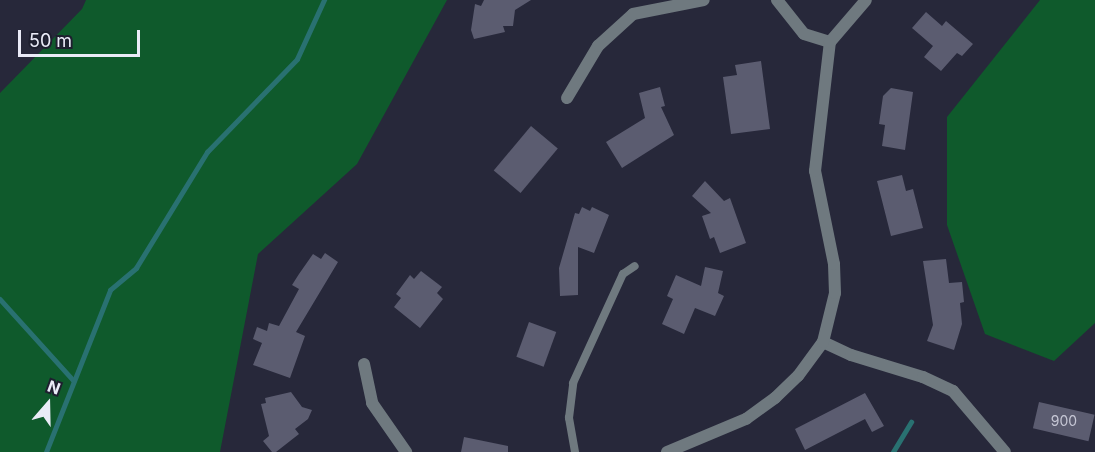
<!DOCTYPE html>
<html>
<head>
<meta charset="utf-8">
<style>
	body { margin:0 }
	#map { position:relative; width:1095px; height:452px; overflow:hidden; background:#27283a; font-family:Inter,sans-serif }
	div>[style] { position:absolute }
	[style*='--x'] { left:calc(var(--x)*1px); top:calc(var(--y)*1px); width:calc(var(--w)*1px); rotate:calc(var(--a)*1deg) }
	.green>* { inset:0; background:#0f5a2c }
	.stream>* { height:4.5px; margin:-2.25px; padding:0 2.25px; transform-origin:2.25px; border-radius:2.25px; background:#297171 }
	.building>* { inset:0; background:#5b5c70; transform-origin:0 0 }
	.service>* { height:8px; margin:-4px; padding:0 4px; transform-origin:4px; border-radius:4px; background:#6f797f }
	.minor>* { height:12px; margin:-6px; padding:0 6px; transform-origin:6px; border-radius:6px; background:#6f797f }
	span { translate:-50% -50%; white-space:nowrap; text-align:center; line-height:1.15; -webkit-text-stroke:6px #1e1f2f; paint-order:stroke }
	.number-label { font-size:14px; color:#c6c7d5 }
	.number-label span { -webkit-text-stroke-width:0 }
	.north { position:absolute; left:18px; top:374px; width:60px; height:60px; -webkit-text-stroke:4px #1e1f2f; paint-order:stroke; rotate:20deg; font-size:16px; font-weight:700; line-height:24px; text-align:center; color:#eaebf7 }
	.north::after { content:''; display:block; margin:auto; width:21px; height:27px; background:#eaebf7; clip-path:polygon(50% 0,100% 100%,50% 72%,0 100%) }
	.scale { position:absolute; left:18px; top:30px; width:122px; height:27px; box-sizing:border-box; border:3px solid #eaebf7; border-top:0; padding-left:8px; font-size:18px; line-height:21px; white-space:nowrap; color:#eaebf7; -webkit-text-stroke:4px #1e1f2f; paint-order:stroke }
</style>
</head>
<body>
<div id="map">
	<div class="green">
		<i style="clip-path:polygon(86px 0,447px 0,357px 164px,258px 254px,220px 452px,0 452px,0 93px,82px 9px)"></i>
		<i style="clip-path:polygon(1040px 0,1095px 0,1095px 323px,1054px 361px,985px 334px,947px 225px,947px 117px)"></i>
	</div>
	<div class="stream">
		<i style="--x:0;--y:299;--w:110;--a:47.9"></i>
		<i style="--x:46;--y:452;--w:174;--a:-68.4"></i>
		<i style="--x:110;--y:290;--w:34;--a:-40"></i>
		<i style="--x:136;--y:268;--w:136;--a:-58.5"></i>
		<i style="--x:207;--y:152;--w:129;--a:-45.9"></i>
		<i style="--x:297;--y:59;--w:65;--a:-65.4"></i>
		<i style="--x:893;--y:452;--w:35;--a:-59"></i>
	</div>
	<div class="building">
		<i style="clip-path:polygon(484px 0,531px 0,515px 10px,513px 26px,503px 26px,505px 32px,474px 39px,471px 30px,475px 4px,481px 6px)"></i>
		<i style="clip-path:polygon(926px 12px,942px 26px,946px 21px,973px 44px,962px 56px,957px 53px,941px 71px,924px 57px,933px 46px,912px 28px)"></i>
		<i style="clip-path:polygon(761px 61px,770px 129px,731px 134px,723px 77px,737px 75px,735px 65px)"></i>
		<i style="clip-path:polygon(660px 87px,665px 106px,661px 107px,674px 135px,622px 168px,606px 142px,645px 118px,639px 93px)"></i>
		<i style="clip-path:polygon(891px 88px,913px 92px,905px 150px,882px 146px,885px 125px,879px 124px,883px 96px)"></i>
		<i style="left:531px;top:126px;width:35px;height:58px;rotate:40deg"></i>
		<i style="clip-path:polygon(902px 175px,906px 191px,913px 189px,923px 228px,891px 236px,877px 181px)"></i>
		<i style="clip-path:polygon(705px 181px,724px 201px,730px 198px,746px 243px,720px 253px,714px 237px,710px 239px,702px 216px,711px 213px,692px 196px)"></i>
		<i style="clip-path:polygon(582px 207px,590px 211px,592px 207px,609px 215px,594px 253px,578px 247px,578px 295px,560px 296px,559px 268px,575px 213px,579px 214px)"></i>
		<i style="clip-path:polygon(325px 253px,338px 262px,296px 332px,305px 336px,290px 378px,253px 365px,262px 343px,253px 339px,257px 327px,267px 331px,269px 323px,279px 326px,299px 289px,292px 285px,299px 274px,313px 254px,321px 259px)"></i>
		<i style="clip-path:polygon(946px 259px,949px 283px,962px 282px,964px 302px,960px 303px,962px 324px,954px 350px,927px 341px,933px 325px,923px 261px)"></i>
		<i style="clip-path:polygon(705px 267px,723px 271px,718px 293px,724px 296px,715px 316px,695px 308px,684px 334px,662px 324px,673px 299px,667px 296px,676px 275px,701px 286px)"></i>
		<i style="clip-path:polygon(421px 271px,442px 287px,437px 293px,443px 299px,420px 328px,394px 307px,401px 298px,396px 294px,410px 275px,414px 279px)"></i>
		<i style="left:529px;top:322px;width:29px;height:37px;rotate:20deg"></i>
		<i style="clip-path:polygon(291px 392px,302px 407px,312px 410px,308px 419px,295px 429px,299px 434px,276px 452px,272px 452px,263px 441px,269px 436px,261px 404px,266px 403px,265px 398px)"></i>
		<i style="clip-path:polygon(865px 393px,884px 426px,872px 432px,865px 419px,805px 450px,795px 429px)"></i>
		<i style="left:1039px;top:402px;width:57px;height:27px;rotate:13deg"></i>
		<i style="clip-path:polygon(464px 437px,508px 446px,508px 452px,461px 452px)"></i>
	</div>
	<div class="service">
		<i style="--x:575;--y:452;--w:35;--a:-100"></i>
		<i style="--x:569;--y:418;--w:35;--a:-83"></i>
		<i style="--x:573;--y:383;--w:120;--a:-65.4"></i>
		<i style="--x:623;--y:274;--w:14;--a:-34"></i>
	</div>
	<div class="minor">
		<i style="--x:777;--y:0;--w:43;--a:51.5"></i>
		<i style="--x:804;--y:34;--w:27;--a:17"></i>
		<i style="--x:567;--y:98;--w:61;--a:-59.2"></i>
		<i style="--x:598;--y:46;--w:47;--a:-42.4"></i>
		<i style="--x:633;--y:14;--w:72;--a:-11.2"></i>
		<i style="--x:823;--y:342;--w:31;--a:25"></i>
		<i style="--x:851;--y:355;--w:75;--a:17"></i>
		<i style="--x:923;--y:377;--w:33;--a:25"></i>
		<i style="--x:953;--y:391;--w:80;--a:49.6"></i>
		<i style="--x:364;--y:364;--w:40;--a:78"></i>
		<i style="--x:372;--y:403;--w:60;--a:55.2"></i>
		<i style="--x:667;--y:452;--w:86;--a:-22.7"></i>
		<i style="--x:746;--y:419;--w:36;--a:-36"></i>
		<i style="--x:775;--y:398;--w:32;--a:-44"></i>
		<i style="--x:798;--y:376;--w:42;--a:-53.7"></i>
		<i style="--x:823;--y:342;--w:50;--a:-76.2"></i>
		<i style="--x:835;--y:293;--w:29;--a:-92"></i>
		<i style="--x:834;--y:264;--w:95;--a:-101.5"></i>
		<i style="--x:815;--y:171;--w:130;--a:-83.4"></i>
		<i style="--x:830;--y:42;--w:55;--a:-49.4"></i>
	</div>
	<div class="number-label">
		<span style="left:1064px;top:421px">900</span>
	</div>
	<div class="north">N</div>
	<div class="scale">50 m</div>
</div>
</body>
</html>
